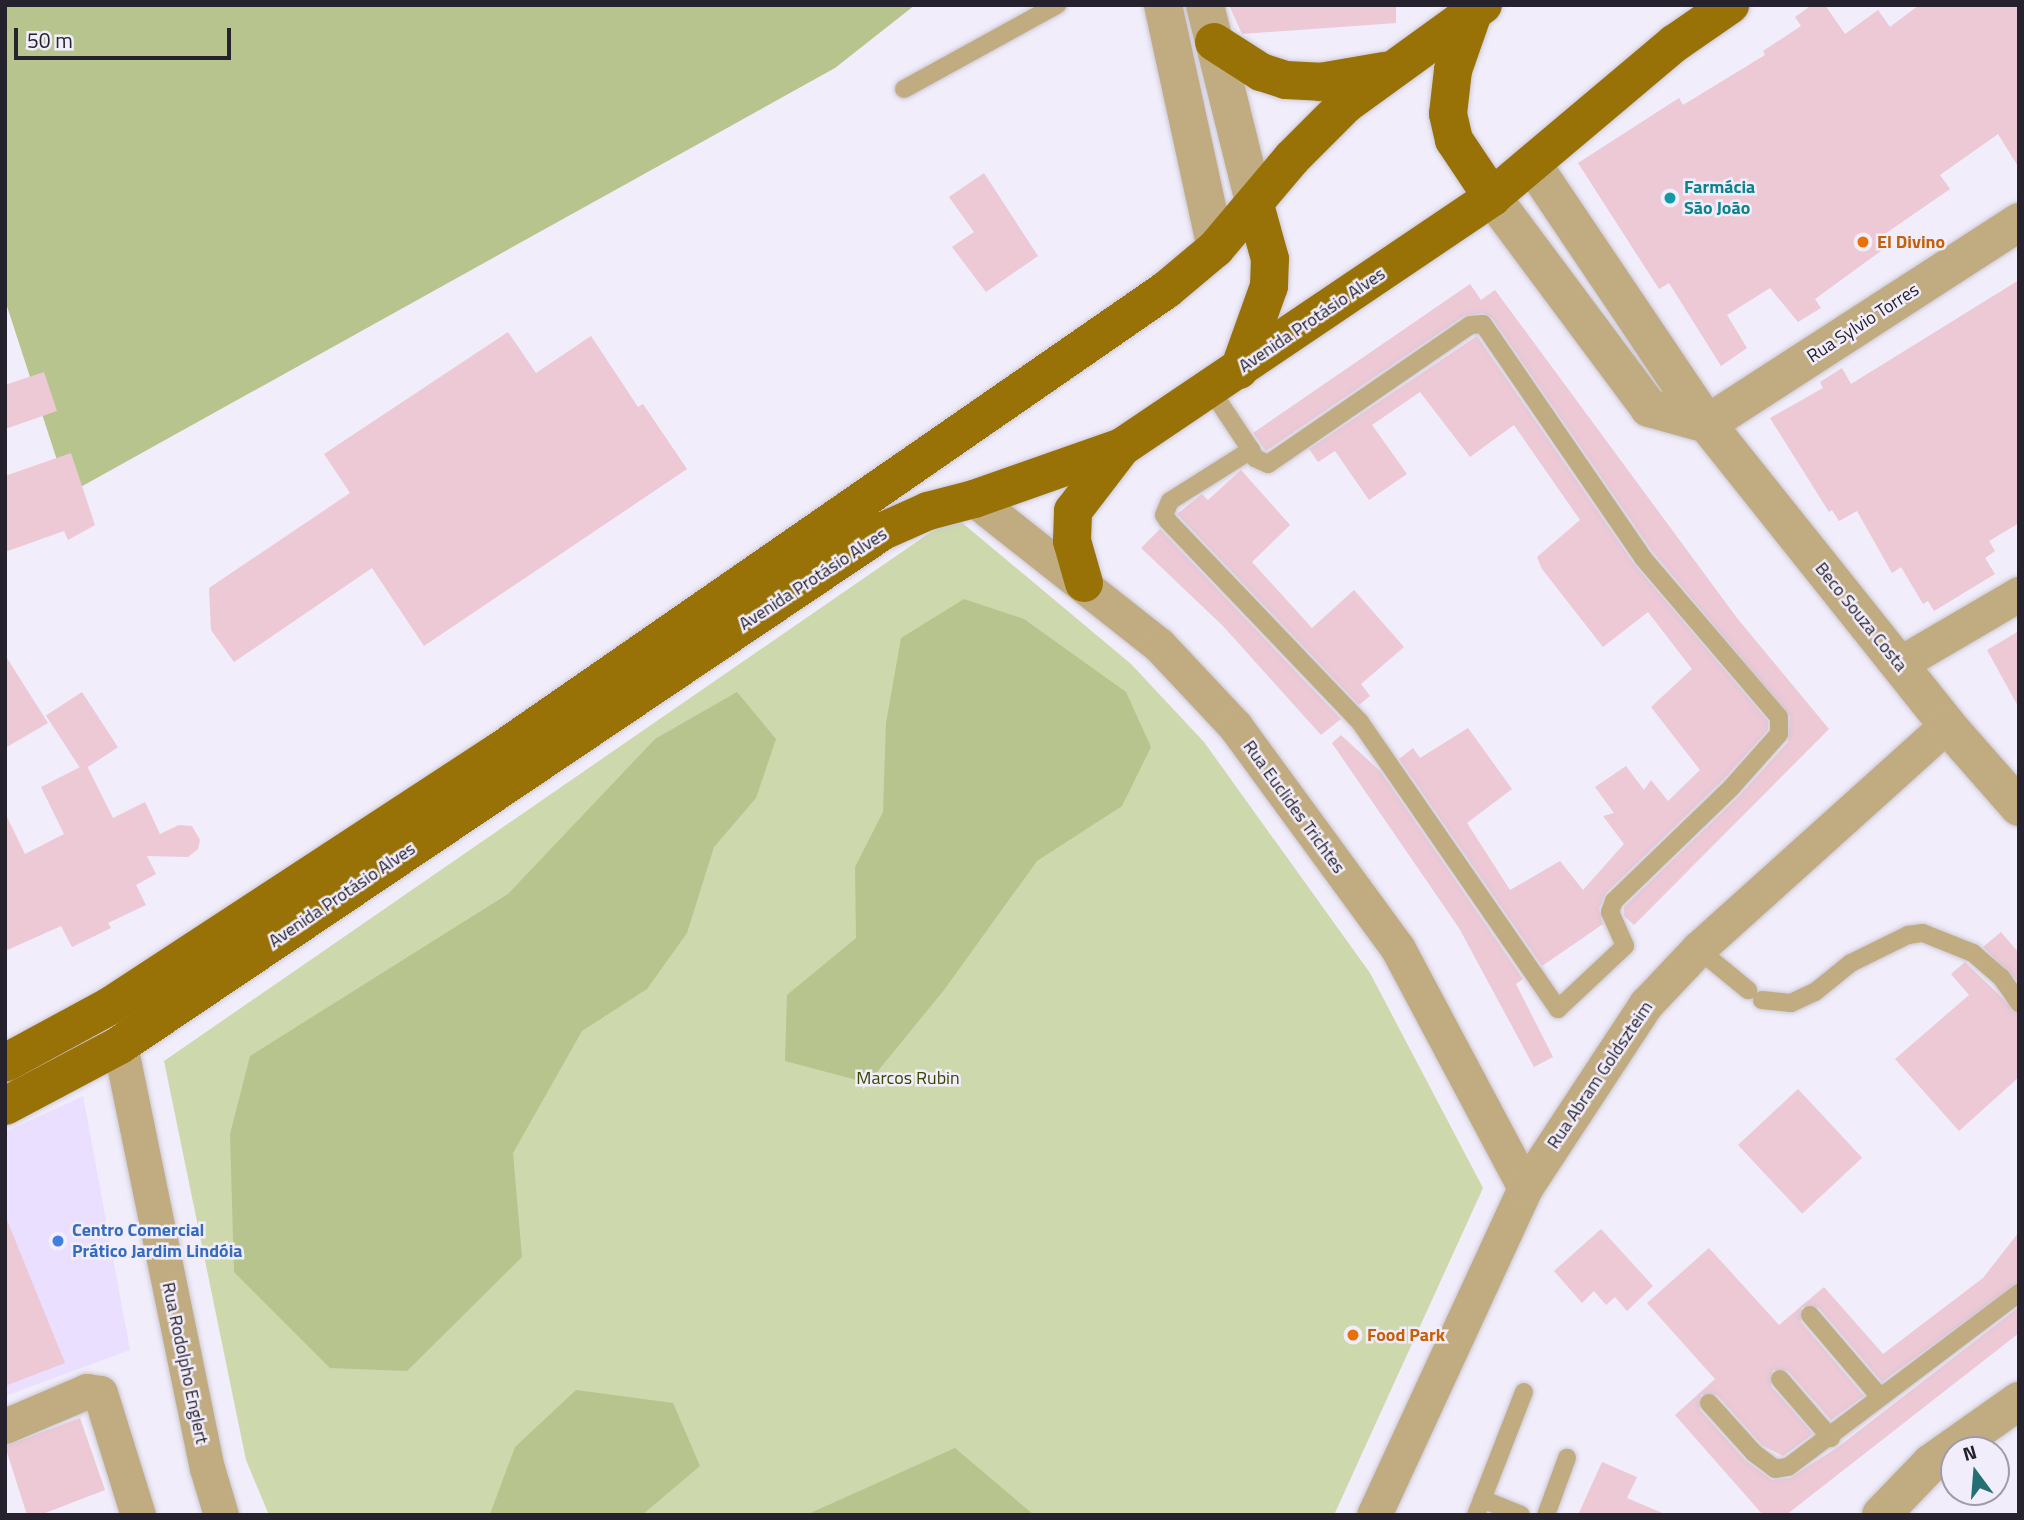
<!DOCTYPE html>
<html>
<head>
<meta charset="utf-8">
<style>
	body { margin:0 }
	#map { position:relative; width:2024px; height:1520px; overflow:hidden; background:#f1edfa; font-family:"Titillium Web",sans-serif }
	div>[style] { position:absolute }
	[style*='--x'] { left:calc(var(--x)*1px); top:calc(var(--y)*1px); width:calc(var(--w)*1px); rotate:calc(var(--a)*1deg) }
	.built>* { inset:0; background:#eadfff }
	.green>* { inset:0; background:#cdd8ac }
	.forest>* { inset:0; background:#b7c48d }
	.building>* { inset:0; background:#edc8d5; transform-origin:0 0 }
	.roads { filter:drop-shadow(0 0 2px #ccc8d5) drop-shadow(0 0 2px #ccc8d5) }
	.service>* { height:18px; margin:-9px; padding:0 9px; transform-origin:9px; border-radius:9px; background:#c1ac82 }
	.minor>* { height:35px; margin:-17.5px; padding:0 17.5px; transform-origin:17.5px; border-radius:17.5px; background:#c1ac82 }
	.tertiary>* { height:38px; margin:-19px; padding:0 19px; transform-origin:19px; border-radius:19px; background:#c1ac82 }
	.primary>* { height:38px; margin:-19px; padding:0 19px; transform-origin:19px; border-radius:19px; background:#987107 }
	.dots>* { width:19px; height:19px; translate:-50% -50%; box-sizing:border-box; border:4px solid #f1edfa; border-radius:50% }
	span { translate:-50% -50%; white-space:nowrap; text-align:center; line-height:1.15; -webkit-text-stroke:5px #f1edfa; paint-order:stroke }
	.culture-label { font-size:18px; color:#0d838f; font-weight:700 }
	.left { translate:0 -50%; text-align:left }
	.food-label { font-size:18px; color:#c56008; font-weight:700 }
	.street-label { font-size:18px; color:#25212d }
	.park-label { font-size:18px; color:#3a4502 }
	.shop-label { font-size:18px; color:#366cbe; font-weight:700 }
	.frame { position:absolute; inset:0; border:7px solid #25212d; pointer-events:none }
	.north { position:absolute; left:1940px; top:1436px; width:70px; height:70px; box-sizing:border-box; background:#f1edfa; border:2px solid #9f9ba8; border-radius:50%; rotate:344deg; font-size:19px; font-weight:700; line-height:28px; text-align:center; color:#25212d }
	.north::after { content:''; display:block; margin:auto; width:24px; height:32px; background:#246f72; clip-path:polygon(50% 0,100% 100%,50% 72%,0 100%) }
	.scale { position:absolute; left:14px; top:28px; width:217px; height:32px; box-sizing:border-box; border:4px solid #25212d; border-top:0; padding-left:9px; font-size:21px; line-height:24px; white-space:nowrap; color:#25212d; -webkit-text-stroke:5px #f1edfa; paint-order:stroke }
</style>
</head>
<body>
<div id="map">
	<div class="built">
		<i style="clip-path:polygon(83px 1096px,130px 1350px,5px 1396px,5px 1132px)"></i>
	</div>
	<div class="green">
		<i style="clip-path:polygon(954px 516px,1131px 664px,1204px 742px,1370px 973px,1483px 1188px,1334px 1515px,269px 1515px,246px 1460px,164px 1061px)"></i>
	</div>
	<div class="forest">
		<i style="clip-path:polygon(5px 5px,915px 5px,835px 68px,68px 494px,5px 300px)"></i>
		<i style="clip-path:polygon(964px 599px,1024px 619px,1126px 692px,1151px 747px,1122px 806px,1037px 861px,944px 990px,868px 1083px,785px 1061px,787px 995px,856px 938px,855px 867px,883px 812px,886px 723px,901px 638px)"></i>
		<i style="clip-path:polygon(737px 692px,776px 739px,756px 798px,714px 847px,687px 933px,647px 989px,582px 1031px,513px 1153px,522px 1257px,407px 1371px,330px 1368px,234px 1272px,230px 1134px,250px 1056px,508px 894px,655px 739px)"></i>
		<i style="clip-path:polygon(576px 1390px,673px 1403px,700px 1466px,642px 1515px,477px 1515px,490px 1514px,515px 1447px)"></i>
		<i style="clip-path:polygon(955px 1448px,1034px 1515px,806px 1515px)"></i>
	</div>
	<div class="building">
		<i style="clip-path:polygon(1229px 5px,1396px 5px,1396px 23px,1242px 34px)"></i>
		<i style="clip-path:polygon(1812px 5px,1825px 5px,1845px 34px,1878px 10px,1890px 27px,1919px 5px,2019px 5px,2019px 168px,1998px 134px,1940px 175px,1950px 189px,1879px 238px,1885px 248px,1815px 299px,1821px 308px,1798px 322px,1770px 288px,1727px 315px,1747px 348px,1721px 366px,1669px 283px,1659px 289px,1578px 163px,1679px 98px,1683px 105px,1765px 55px,1763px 51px,1801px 26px,1795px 17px)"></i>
		<i style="clip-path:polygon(984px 173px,1038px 256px,986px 292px,952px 247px,974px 232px,949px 197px)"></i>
		<i style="clip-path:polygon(2019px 280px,2019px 523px,1989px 541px,1995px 551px,1985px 558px,1995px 574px,1934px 611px,1928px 601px,1923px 604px,1901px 567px,1892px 573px,1857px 511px,1839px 521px,1832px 510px,1829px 512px,1770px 418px,1823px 388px,1820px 382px,1842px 368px,1851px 384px)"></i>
		<i style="clip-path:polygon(1470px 284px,1481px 300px,1495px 290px,1737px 618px,1829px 729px,1634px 925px,1624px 916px,1624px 907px,1739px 796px,1788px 742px,1790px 716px,1652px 551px,1492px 318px,1483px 313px,1464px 316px,1266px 451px,1253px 433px)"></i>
		<i style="clip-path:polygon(508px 332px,536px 373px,591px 336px,638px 407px,643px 404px,687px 469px,424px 646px,372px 568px,234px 662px,211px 630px,209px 588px,350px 493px,324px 454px)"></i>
		<i style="clip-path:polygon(1477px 336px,1634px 564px,1768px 721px,1768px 730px,1723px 780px,1606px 893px,1599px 909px,1603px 924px,1542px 966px,1399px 759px,1413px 748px,1420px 758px,1468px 728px,1512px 789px,1467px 823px,1510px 890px,1560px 861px,1583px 890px,1624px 844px,1603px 816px,1614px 813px,1595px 787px,1626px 766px,1644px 790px,1651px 780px,1668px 801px,1700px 770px,1651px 707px,1692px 669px,1648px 612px,1603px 647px,1542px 569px,1537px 557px,1580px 520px,1514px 425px,1470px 457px,1420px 392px,1372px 425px,1407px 474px,1369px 500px,1335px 451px,1318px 462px,1309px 449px)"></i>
		<i style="clip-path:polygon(44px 372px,57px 411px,5px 429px,5px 385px)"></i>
		<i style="clip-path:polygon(71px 453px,95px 525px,68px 540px,64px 531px,5px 552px,5px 476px)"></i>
		<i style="clip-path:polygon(1241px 470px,1290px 525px,1252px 562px,1312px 628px,1354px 590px,1404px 647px,1361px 684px,1370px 696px,1359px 705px,1177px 514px,1202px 494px,1208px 500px)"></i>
		<i style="clip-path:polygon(1160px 529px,1341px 719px,1321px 735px,1223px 626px,1141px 548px)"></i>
		<i style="clip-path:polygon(2019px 631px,2019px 708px,1987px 650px)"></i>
		<i style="clip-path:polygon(5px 655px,48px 723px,5px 748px)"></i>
		<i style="left:82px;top:692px;width:66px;height:43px;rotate:57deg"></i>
		<i style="clip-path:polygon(1341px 735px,1381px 772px,1523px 979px,1516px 984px,1553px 1057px,1534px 1067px,1459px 928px,1332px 743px)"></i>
		<i style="clip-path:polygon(86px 764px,113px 818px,145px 802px,160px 834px,179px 825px,192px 826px,200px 840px,198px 849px,188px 857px,147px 856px,156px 874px,136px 885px,146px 905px,108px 923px,111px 928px,72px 947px,61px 926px,5px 951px,5px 813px,25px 854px,64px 834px,41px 787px)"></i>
		<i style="clip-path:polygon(2001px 932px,2019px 953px,2019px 983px,1983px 947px)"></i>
		<i style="clip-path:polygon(1965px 962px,2019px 1014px,2019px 1077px,1959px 1131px,1895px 1059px,1969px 995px,1951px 974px)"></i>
		<i style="left:1798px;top:1089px;width:94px;height:82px;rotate:47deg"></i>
		<i style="clip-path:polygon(5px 1215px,65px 1363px,5px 1386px)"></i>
		<i style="clip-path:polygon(1601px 1229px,1653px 1286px,1627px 1311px,1615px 1297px,1606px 1305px,1594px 1291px,1582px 1303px,1554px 1271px)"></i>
		<i style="clip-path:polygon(2019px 1232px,2019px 1282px,1882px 1382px,1819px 1308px,1802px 1307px,1801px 1322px,1864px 1396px,1831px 1420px,1788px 1371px,1773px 1370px,1771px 1386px,1813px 1434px,1783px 1456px,1762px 1445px,1717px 1395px,1701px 1395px,1700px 1410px,1746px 1461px,1772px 1480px,1790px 1478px,1838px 1447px,2019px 1307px,2019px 1333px,1786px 1515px,1763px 1515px,1675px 1415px,1715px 1379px,1647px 1303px,1709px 1248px,1779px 1325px,1824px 1287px,1883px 1354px,1983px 1278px)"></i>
		<i style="clip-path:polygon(80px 1418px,105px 1490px,40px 1515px,27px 1515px,5px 1446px)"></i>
		<i style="clip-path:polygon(1602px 1462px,1637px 1477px,1627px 1498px,1667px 1515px,1578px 1515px)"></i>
	</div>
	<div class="roads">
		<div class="service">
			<i style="--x:904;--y:89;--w:175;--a:-28.8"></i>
			<i style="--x:1211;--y:390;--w:72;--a:56.3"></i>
			<i style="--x:1251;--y:450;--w:9;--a:63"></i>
			<i style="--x:1255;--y:458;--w:14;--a:25"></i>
			<i style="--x:1268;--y:464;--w:245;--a:-34.5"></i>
			<i style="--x:1470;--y:325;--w:13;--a:-4"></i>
			<i style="--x:1483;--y:324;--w:283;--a:55.6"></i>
			<i style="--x:1643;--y:558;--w:209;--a:49.5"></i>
			<i style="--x:1779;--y:717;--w:17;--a:90"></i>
			<i style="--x:1779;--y:734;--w:72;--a:131.6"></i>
			<i style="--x:1731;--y:788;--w:163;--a:136"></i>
			<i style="--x:1614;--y:901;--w:12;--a:110"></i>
			<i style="--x:1610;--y:912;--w:37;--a:66"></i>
			<i style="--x:1625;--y:946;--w:92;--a:136.8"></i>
			<i style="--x:1558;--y:1009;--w:349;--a:-124.6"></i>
			<i style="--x:1360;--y:722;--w:278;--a:-133.7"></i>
			<i style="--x:1168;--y:521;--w:7;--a:-124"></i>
			<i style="--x:1164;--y:515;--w:15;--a:-67"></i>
			<i style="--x:1170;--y:501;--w:96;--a:-32.2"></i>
			<i style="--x:1698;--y:949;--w:65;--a:39.4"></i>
			<i style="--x:1762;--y:1000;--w:29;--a:6"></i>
			<i style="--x:1791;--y:1003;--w:26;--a:-25"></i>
			<i style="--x:1815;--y:992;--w:46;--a:-38.9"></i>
			<i style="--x:1851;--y:963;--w:64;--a:-26.2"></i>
			<i style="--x:1908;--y:935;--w:15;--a:-8"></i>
			<i style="--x:1923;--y:933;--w:54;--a:21.8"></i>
			<i style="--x:1973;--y:953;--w:37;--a:41"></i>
			<i style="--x:2001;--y:977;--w:32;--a:55"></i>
			<i style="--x:1810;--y:1315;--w:108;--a:49.5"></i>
			<i style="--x:1780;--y:1379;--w:78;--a:49.2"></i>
			<i style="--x:1709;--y:1403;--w:67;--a:48"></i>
			<i style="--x:1754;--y:1453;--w:26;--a:37"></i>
			<i style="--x:1775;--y:1469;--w:13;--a:-9"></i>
			<i style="--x:1788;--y:1467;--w:289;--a:-37"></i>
			<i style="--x:1482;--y:1499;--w:42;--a:22.3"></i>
			<i style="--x:1476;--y:1515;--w:132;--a:-68.7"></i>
			<i style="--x:1546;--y:1515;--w:61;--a:-69.8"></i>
		</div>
		<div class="minor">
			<i style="--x:974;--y:499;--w:236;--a:38.3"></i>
			<i style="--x:1159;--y:645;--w:111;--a:46.8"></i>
			<i style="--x:1235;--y:726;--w:274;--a:53.8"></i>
			<i style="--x:1397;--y:947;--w:273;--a:62"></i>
			<i style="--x:1899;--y:664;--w:139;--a:-30.3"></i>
			<i style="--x:120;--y:1045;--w:432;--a:78.4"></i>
			<i style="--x:207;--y:1468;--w:49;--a:73.4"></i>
			<i style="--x:5;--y:1426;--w:89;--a:-23.1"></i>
			<i style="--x:87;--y:1391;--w:13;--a:9"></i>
			<i style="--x:100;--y:1393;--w:128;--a:72.7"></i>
			<i style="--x:1374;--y:1515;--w:360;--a:-65.2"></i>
			<i style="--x:1525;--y:1188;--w:220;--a:-56.7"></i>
			<i style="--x:1646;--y:1004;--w:76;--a:-46.6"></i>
			<i style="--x:1698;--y:949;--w:335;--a:-42"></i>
		</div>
		<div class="tertiary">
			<i style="--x:1163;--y:5;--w:249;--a:77.7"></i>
			<i style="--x:1205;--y:5;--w:206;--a:76"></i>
			<i style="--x:1533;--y:165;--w:312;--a:56.1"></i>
			<i style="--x:1707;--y:424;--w:385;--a:51.4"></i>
			<i style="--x:1947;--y:725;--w:109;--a:48.7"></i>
			<i style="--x:1492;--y:197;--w:263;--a:53.3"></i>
			<i style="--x:1649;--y:408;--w:60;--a:15.4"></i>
			<i style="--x:1707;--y:424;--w:372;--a:-32.9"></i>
			<i style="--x:1881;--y:1515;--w:72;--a:-46.1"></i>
			<i style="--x:1931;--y:1463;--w:108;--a:-35.2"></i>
		</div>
		<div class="primary">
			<i style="--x:1473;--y:13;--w:60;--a:109.3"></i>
			<i style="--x:1453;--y:70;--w:44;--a:96.5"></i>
			<i style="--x:1448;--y:114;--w:27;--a:77"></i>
			<i style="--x:1454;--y:140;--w:69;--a:56.3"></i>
			<i style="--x:1214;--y:42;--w:56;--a:32.6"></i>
			<i style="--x:1261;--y:72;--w:26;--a:18"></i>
			<i style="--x:1286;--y:80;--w:34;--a:3"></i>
			<i style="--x:1320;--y:82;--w:65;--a:-9.8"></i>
			<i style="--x:1239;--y:370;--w:89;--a:-70.3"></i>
			<i style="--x:1269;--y:286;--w:27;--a:-88"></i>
			<i style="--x:1270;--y:259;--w:56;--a:-105.5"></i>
			<i style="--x:1084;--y:583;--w:44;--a:-105.9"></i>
			<i style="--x:1072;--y:541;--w:30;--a:-88"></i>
			<i style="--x:1073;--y:511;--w:81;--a:-52.6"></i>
			<i style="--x:5;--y:1063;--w:119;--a:-28.5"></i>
			<i style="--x:110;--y:1006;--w:462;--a:-33.2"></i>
			<i style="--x:497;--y:753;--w:814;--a:-34.69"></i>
			<i style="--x:1166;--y:290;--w:65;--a:-40"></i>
			<i style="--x:1216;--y:248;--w:118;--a:-49.8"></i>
			<i style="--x:1292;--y:158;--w:76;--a:-45"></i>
			<i style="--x:1346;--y:104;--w:169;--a:-35.9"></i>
			<i style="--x:5;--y:1106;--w:130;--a:-27.9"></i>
			<i style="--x:120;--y:1045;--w:920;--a:-33.97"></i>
			<i style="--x:883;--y:531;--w:49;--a:-24"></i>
			<i style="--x:928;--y:511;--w:48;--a:-14.6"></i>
			<i style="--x:974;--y:499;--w:157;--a:-19.4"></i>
			<i style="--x:1122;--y:447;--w:447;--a:-34"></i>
			<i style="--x:1492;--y:197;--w:239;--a:-40.1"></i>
			<i style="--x:1675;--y:43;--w:67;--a:-34.6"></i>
		</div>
	</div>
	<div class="dots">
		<i style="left:1670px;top:198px;background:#0f9aa8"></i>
		<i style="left:1863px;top:242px;background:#e8710a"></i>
		<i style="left:58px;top:1241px;background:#3f7fe0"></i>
		<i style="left:1353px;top:1335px;background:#e8710a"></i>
	</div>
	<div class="culture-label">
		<span class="left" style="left:1684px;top:198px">Farmácia<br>São João</span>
	</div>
	<div class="food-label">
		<span class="left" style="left:1877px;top:242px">El Divino</span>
		<span class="left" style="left:1367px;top:1335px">Food Park</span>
	</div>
	<div class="street-label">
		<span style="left:1312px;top:320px;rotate:-34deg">Avenida Protásio Alves</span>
		<span style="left:1863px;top:323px;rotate:-33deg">Rua Sylvio Torres</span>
		<span style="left:813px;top:579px;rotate:-33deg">Avenida Protásio Alves</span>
		<span style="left:1861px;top:617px;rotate:51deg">Beco Souza Costa</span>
		<span style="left:1294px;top:807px;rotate:54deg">Rua Euclides Trichtes</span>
		<span style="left:342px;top:895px;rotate:-34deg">Avenida Protásio Alves</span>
		<span style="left:1600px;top:1075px;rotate:-56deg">Rua Abram Goldszteim</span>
		<span style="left:185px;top:1363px;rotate:78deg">Rua Rodolpho Englert</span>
	</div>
	<div class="park-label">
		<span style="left:908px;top:1078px">Marcos Rubin</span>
	</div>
	<div class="shop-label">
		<span class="left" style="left:72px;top:1241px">Centro Comercial<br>Prático Jardim Lindóia</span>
	</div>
	<div class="frame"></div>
	<div class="north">N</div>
	<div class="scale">50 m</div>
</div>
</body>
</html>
